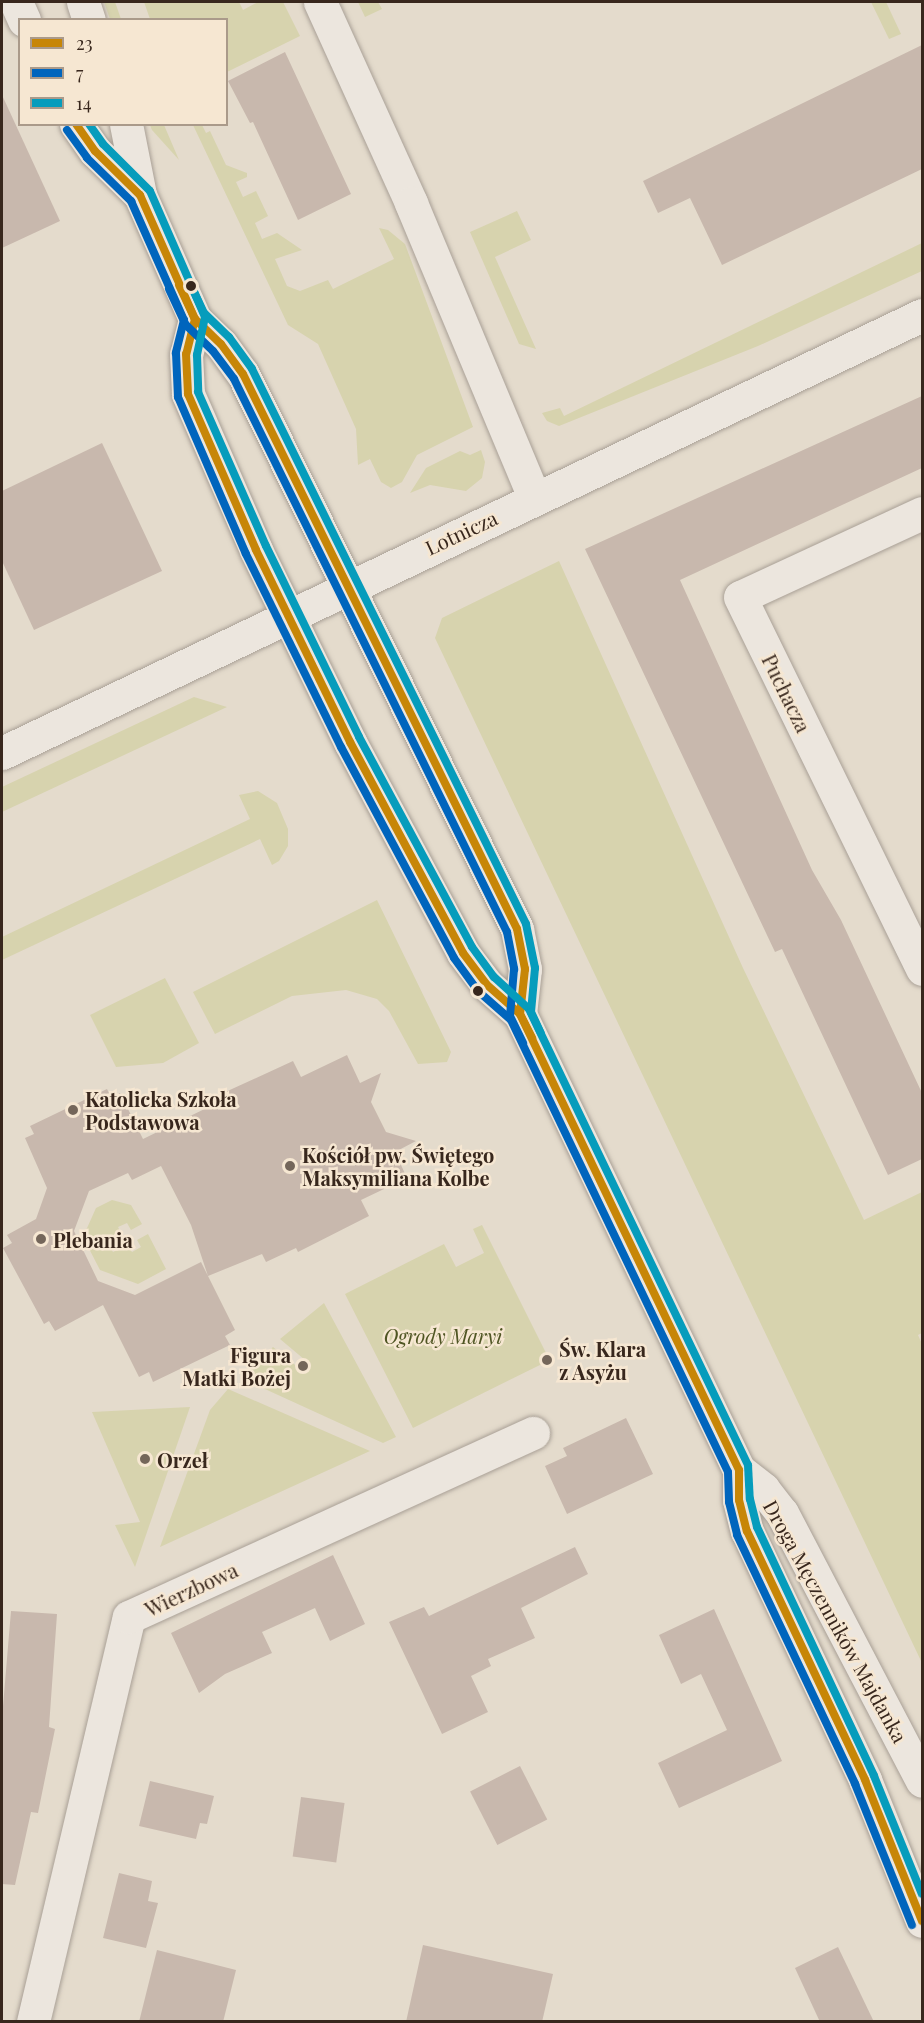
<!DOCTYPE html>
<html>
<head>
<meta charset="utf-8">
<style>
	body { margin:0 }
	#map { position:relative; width:924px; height:2023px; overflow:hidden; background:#e4dbcc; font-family:"Playfair Display",serif }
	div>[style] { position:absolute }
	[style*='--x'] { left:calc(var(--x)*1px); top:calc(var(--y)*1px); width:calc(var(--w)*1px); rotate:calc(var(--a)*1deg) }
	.green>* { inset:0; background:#d7d3ae }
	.building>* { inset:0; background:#c8b8ad; transform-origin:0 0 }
	.roads { filter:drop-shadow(0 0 2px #a9a096) drop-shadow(0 0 2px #a9a096) }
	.minor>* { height:33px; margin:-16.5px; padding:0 16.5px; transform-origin:16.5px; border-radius:16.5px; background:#ece6de }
	.tertiary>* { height:33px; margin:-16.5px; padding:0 16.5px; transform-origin:16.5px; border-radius:16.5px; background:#ece6de }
	.bus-1>* { height:8px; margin:-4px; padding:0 4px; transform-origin:4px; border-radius:4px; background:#c78607 }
	.bus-2>* { height:8px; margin:-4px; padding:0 4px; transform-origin:4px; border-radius:4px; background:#0065bd }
	.bus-3>* { height:8px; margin:-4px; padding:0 4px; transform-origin:4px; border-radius:4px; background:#069cbc }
	.dots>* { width:16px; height:16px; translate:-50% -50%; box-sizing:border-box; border:3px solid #f6e7d2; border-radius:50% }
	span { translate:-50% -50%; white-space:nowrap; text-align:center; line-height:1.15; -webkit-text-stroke:5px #f6e7d2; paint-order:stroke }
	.street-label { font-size:20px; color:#38271d }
	.poi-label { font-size:20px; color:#38271d; font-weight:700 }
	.left { translate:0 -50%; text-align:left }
	.right { translate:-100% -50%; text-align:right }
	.park-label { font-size:20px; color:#4f5523; font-style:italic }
	.frame { position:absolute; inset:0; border:3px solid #38271d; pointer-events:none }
	.legend { position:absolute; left:18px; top:18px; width:210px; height:108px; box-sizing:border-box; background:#f6e7d2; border:2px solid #aa9a8a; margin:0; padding:8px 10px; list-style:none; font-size:18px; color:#38271d }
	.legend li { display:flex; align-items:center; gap:12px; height:30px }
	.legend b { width:30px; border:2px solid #aa9a8a }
</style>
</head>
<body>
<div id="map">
	<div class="green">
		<i style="clip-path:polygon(104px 2px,115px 2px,121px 19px,110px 19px)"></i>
		<i style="clip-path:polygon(144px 2px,239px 2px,243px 10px,258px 2px,283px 2px,300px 36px,227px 72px,226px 20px,150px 19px)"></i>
		<i style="clip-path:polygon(358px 2px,378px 2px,382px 9px,365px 17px)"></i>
		<i style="clip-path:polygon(871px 2px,886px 2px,901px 34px,889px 39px)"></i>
		<i style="clip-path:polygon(150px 125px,164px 125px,179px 160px,152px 130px)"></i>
		<i style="clip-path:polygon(193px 125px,202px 125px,206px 133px,210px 131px,226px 165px,247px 173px,247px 177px,236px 182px,243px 197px,256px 191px,268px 216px,255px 223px,262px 239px,277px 233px,302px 250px,275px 259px,287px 286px,300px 291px,328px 280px,333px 289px,394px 259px,379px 228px,388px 230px,405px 244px,473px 427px,417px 455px,402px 482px,391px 488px,381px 482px,370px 459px,358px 465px,356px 429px,318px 344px,288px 325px)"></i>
		<i style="clip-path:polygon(517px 211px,531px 240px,495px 257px,536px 349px,519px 344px,470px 232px)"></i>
		<i style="clip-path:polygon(922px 243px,922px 271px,758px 346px,559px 426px,547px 421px,542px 413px,560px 408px,564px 416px)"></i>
		<i style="clip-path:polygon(481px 450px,485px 462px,482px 478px,466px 491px,430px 485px,410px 493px,426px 468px,460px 451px,470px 455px)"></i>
		<i style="clip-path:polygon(559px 561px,743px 968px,864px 1220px,922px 1192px,922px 1333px,918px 1335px,922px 1344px,922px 1663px,435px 638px,442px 618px)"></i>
		<i style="clip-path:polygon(194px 697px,227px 707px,2px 812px,2px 787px)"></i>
		<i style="clip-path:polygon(258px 791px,277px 803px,288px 829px,288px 846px,279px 861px,272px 865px,260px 839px,2px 960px,2px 937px,250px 819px,239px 795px)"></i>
		<i style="clip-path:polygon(377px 900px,451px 1052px,447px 1062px,418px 1064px,389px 1011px,377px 999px,346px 990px,292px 996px,215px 1034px,193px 992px)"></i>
		<i style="clip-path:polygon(165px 978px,199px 1043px,163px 1063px,116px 1067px,90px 1015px)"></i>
		<i style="clip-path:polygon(112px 1200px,131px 1205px,142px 1224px,131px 1230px,127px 1223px,118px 1227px,122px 1235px,107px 1242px,113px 1252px,127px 1245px,132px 1252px,141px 1247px,137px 1240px,148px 1234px,166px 1269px,138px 1284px,100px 1270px,83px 1237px,96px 1208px)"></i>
		<i style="clip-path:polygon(482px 1225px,546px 1353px,544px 1363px,413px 1428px,345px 1294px,444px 1244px,456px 1267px,484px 1253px,473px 1229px)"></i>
		<i style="clip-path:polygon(324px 1303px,396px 1437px,383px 1443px,241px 1378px,273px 1347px,305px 1373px,311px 1365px,280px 1339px)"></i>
		<i style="clip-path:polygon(228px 1389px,370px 1451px,160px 1547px,210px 1410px)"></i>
		<i style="clip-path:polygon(190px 1407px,135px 1567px,115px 1525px,140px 1522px,92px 1412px)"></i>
	</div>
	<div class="building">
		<i style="clip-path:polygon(922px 45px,922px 169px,722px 265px,690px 198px,658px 213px,643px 181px)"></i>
		<i style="clip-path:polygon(285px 52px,351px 194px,298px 220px,253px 122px,250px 123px,228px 81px)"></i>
		<i style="clip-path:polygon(2px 95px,60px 221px,2px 248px)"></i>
		<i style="clip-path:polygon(922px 396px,922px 468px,680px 580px,812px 870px,841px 920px,922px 1093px,922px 1159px,888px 1175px,782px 949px,775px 952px,585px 549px)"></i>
		<i style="clip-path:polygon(102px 443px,162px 571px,34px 630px,2px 561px,2px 491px)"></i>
		<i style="clip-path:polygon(347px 1055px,360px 1083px,381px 1073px,371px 1102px,386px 1132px,416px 1141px,395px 1152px,407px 1178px,361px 1200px,369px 1216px,298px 1252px,296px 1248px,266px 1262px,262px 1254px,208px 1276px,191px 1225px,161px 1166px,132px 1180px,128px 1173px,89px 1191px,74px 1231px,98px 1281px,135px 1295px,201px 1262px,235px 1330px,225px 1336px,230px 1345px,153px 1382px,149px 1372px,139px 1377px,103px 1305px,55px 1331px,49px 1321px,44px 1324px,3px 1248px,12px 1243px,7px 1235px,36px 1219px,47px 1188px,25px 1138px,34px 1134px,30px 1126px,107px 1089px,111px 1097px,120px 1093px,143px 1139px,223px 1100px,221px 1094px,293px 1061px,301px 1077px)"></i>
		<i style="clip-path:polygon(626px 1418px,653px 1474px,567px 1514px,545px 1466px,567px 1456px,563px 1448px)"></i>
		<i style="clip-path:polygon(575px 1547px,588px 1574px,521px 1608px,535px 1638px,488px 1659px,491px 1666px,471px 1676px,488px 1712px,442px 1734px,389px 1622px,424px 1607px,429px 1616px)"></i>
		<i style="clip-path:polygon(333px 1555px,365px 1624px,330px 1641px,315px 1608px,262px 1632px,272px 1653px,225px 1674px,199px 1693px,171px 1633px)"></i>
		<i style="clip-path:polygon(714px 1609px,782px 1761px,679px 1808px,658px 1763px,727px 1730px,701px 1674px,681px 1684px,659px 1635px)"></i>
		<i style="clip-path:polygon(11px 1611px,57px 1614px,49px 1727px,55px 1729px,38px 1813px,31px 1812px,15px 1885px,2px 1884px,2px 1718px)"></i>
		<i style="left:520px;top:1766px;width:60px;height:56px;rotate:63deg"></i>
		<i style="clip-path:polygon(150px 1781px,214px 1796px,207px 1824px,200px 1823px,196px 1839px,139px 1826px)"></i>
		<i style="left:301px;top:1797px;width:44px;height:60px;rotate:8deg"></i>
		<i style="clip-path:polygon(119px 1873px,152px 1881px,148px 1901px,158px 1903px,146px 1948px,103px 1938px)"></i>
		<i style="clip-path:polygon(423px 1945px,553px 1974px,542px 2022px,406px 2022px)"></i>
		<i style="clip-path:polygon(838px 1947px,874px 2022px,820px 2022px,795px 1968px)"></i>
		<i style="clip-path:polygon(157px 1950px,236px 1970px,223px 2022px,139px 2022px)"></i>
	</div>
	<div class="roads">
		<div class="minor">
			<i style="--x:320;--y:2;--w:221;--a:65.6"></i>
			<i style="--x:411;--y:203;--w:319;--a:67.3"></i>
			<i style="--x:922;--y:513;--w:200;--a:155.2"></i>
			<i style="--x:740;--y:597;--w:414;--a:63.9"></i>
			<i style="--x:2;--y:753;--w:1019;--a:-25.46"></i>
			<i style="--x:33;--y:2022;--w:416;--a:-76.7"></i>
			<i style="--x:129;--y:1617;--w:444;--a:-24.5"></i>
		</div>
		<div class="tertiary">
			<i style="--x:16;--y:2;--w:20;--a:66"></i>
			<i style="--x:83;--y:2;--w:19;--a:72"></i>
			<i style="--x:76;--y:124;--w:33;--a:55"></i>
			<i style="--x:95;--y:151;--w:63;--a:44.4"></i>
			<i style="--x:126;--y:124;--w:72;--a:78.8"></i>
			<i style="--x:140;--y:195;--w:136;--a:66.1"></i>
			<i style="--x:195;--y:319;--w:36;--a:44"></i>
			<i style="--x:221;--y:344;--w:37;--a:54"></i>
			<i style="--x:243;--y:374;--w:619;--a:63.72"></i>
			<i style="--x:517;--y:929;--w:41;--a:78.7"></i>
			<i style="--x:525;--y:969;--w:45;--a:96.3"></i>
			<i style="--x:195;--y:319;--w:36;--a:104"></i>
			<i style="--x:186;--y:354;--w:40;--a:87.1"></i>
			<i style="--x:188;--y:394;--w:170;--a:66.4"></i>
			<i style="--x:256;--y:550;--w:214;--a:63.9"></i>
			<i style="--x:350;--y:742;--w:239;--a:61.8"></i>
			<i style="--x:463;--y:953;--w:39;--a:53"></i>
			<i style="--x:486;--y:984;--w:45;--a:41.4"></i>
			<i style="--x:520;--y:1014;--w:506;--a:64.35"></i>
			<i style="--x:739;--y:1470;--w:30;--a:90"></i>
			<i style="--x:739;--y:1500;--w:32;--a:76"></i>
			<i style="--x:747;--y:1531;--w:276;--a:64.6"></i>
			<i style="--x:865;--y:1780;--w:152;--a:68"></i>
			<i style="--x:739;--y:1470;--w:31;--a:38"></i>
			<i style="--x:763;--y:1489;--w:31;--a:52"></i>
			<i style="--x:782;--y:1513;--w:302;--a:62.4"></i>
		</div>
	</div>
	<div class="bus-1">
		<i style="--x:76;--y:124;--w:33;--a:55"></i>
		<i style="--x:95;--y:151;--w:63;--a:44.4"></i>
		<i style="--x:140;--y:195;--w:136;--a:66.1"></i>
		<i style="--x:195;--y:319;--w:36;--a:104"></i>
		<i style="--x:186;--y:354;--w:40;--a:87.1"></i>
		<i style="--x:188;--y:394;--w:170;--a:66.4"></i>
		<i style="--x:256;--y:550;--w:214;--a:63.9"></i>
		<i style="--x:350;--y:742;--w:239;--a:61.8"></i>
		<i style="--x:463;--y:953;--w:39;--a:53"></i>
		<i style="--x:486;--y:984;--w:45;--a:41.4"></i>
		<i style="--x:520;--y:1014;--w:506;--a:64.35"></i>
		<i style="--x:739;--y:1470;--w:30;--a:90"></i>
		<i style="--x:739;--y:1500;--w:32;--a:76"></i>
		<i style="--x:747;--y:1531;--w:276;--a:64.6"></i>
		<i style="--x:865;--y:1780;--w:152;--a:68"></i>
		<i style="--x:179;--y:285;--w:38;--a:65"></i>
		<i style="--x:195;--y:319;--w:36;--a:44"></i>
		<i style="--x:221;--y:344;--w:37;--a:54"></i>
		<i style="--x:243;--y:374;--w:619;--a:63.72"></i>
		<i style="--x:517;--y:929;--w:41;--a:78.7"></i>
		<i style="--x:525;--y:969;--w:45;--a:96.3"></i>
		<i style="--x:520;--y:1014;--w:27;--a:63"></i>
	</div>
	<div class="bus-2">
		<i style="--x:67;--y:130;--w:34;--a:54"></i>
		<i style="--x:87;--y:158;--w:62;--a:44.3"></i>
		<i style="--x:131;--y:201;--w:130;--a:66"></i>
		<i style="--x:184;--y:320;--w:34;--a:104"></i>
		<i style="--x:176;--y:353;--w:44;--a:87.4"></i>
		<i style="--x:178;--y:397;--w:171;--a:66.6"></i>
		<i style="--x:246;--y:554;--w:215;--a:63.8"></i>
		<i style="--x:341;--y:747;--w:239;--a:61.8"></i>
		<i style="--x:454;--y:958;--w:41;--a:54"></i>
		<i style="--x:478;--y:991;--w:44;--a:41.3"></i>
		<i style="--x:511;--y:1020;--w:501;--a:64.35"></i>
		<i style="--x:728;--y:1472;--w:30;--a:88"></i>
		<i style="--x:729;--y:1502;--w:34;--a:76"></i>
		<i style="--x:737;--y:1535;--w:276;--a:64.6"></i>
		<i style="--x:855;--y:1784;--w:152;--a:68"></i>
		<i style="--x:169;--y:289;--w:40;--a:65"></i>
		<i style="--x:186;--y:325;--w:37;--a:44"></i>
		<i style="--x:213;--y:351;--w:35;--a:53"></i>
		<i style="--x:234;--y:379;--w:617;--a:63.73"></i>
		<i style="--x:507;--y:932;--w:38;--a:79"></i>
		<i style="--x:514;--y:969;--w:47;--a:94.9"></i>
		<i style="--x:510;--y:1016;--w:30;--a:64"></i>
	</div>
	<div class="bus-3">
		<i style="--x:89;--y:124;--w:24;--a:55"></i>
		<i style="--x:103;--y:144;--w:66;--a:45"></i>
		<i style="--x:150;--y:191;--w:137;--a:66.4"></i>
		<i style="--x:205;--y:317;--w:39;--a:102"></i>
		<i style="--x:197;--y:355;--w:37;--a:88"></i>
		<i style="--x:198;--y:392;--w:168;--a:66.2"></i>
		<i style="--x:266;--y:546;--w:212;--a:64"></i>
		<i style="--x:359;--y:737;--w:238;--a:61.7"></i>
		<i style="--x:472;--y:947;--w:37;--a:54"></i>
		<i style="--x:494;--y:977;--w:47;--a:42.4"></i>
		<i style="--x:529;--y:1009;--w:506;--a:64.35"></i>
		<i style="--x:748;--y:1465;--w:34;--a:87"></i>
		<i style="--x:750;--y:1499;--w:29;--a:76"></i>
		<i style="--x:757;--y:1527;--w:275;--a:64.8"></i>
		<i style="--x:874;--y:1776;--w:127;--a:67.9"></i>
		<i style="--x:189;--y:281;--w:35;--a:65"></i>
		<i style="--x:204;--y:313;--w:35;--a:44"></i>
		<i style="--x:229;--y:337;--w:39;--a:54"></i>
		<i style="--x:252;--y:369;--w:619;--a:63.72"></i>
		<i style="--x:526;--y:924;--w:45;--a:78.4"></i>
		<i style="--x:535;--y:968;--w:44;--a:95.2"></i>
		<i style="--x:531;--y:1012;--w:23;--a:65"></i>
	</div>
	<div class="dots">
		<i style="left:191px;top:286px;background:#38271d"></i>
		<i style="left:478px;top:991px;background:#38271d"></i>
		<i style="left:73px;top:1110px;background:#74665a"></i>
		<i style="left:290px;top:1166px;background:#74665a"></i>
		<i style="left:41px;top:1239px;background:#74665a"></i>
		<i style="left:547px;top:1360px;background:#74665a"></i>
		<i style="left:303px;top:1366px;background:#74665a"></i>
		<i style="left:145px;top:1459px;background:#74665a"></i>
	</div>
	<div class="street-label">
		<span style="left:461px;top:532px;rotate:-25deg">Lotnicza</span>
		<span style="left:787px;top:693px;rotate:64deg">Puchacza</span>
		<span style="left:191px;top:1589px;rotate:-25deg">Wierzbowa</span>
		<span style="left:836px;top:1621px;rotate:61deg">Droga Męczenników Majdanka</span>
	</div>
	<div class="poi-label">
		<span class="left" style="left:85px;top:1110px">Katolicka Szkoła<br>Podstawowa</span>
		<span class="left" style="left:302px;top:1166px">Kościół pw. Świętego<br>Maksymiliana Kolbe</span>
		<span class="left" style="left:53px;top:1239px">Plebania</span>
		<span class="left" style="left:559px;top:1360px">Św. Klara<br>z Asyżu</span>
		<span class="right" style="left:291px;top:1366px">Figura<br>Matki Bożej</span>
		<span class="left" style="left:157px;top:1459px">Orzeł</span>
	</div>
	<div class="park-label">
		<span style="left:443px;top:1335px">Ogrody Maryi</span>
	</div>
	<div class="frame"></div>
	<ul class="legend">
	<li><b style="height:8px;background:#c78607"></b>23</li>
	<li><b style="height:8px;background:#0065bd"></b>7</li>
	<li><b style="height:8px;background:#069cbc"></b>14</li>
	</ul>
</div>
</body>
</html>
